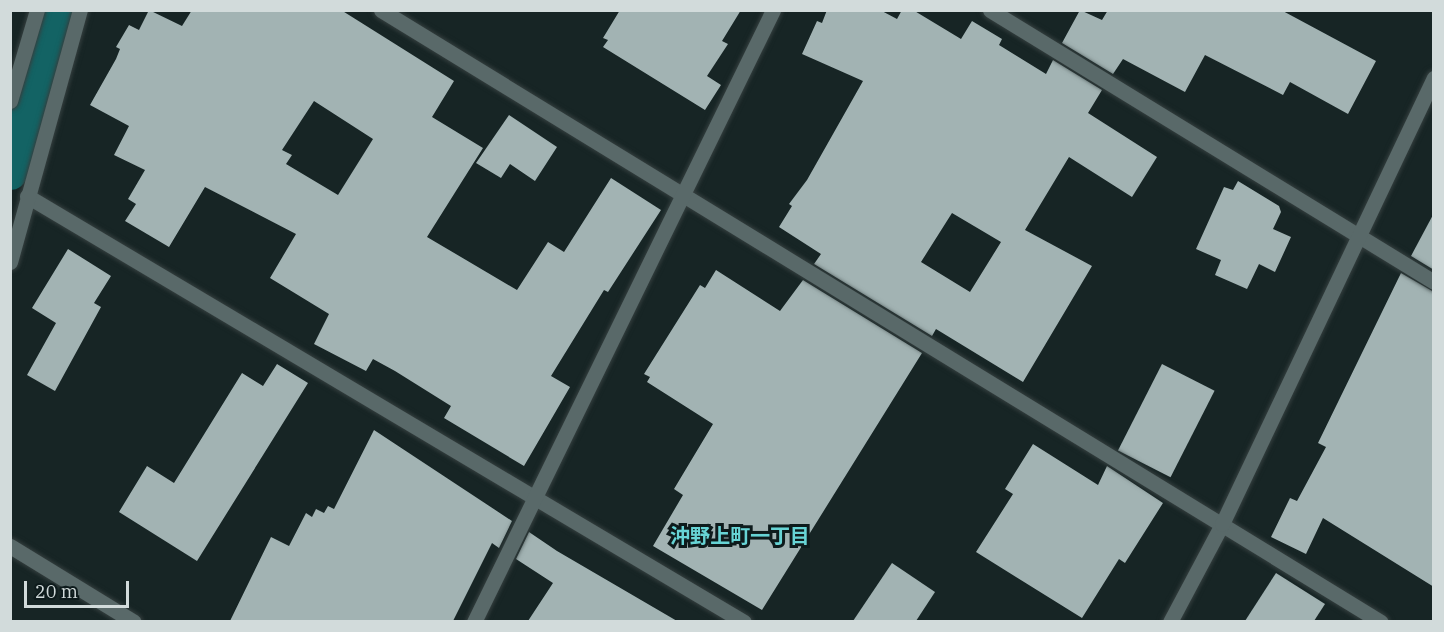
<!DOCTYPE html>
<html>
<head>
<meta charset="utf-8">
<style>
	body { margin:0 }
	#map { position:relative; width:1444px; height:632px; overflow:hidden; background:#172525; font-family:"IBM Plex Serif","Noto Sans JP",serif }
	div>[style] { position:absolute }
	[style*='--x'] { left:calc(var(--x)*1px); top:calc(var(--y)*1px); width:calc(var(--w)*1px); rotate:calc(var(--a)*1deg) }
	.canal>* { height:36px; margin:-18px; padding:0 18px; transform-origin:18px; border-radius:18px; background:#136364 }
	.building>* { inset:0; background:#a2b3b3; transform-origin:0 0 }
	.roads { filter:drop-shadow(0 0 2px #353f3f) drop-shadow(0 0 2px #353f3f) }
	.street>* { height:15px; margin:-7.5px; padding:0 7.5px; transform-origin:7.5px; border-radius:7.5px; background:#596969 }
	.secondary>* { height:15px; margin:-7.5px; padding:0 7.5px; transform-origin:7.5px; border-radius:7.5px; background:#596969 }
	span { translate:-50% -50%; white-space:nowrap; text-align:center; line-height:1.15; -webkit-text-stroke:6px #0e1b1c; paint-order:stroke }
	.neighbourhood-label { font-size:20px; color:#67d4d5; font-weight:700 }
	.frame { position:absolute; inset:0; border:12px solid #d2dbdb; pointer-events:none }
	.scale { position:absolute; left:24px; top:581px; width:105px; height:27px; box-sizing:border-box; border:3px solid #d2dbdb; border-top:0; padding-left:8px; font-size:18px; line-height:21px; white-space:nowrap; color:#d2dbdb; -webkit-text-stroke:4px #0e1b1c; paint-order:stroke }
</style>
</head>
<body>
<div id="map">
	<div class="canal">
		<i style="--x:10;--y:172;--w:168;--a:-74.5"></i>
	</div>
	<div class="building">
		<i style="clip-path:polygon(evenodd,149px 10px,182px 26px,192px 10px,341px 10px,454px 81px,432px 117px,483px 148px,427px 237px,517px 290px,548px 242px,564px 252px,611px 178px,661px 210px,608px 292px,604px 290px,551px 376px,570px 387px,524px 466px,444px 418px,451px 406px,395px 371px,373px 359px,366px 371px,314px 344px,329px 314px,270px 278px,296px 234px,205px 187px,169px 247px,125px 221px,136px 204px,128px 199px,145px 170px,114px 155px,129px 126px,90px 105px,116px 59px,120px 49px,116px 47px,129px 25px,139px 30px,149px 10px,314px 101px,373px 139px,338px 195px,286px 164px,292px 155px,282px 150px,314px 101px)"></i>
		<i style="clip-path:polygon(620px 10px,741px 10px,722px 41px,728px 44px,707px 76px,721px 85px,705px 110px,603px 47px,608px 40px,603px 38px)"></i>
		<i style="clip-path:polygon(evenodd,827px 10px,880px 10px,897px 19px,902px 10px,913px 10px,961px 39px,972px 21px,1002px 39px,999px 45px,1046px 74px,1053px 60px,1102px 90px,1088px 113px,1157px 157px,1132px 197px,1069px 157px,1025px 230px,1092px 266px,1023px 382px,936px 329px,932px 336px,814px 264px,821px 254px,779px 227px,792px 206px,789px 204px,807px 180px,863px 81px,802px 54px,817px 21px,822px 23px,827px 10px,952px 213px,1001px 242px,970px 292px,921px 262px,952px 213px)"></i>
		<i style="clip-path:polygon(1080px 10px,1102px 20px,1108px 10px,1281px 10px,1376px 61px,1348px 114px,1290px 82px,1283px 95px,1205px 55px,1185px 92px,1123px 59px,1113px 74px,1062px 43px)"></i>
		<i style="clip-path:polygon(509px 115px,557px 147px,535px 181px,510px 164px,501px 178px,476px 163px)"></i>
		<i style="clip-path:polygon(1238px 181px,1279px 206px,1281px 212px,1273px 229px,1291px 237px,1275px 272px,1259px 264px,1247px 289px,1215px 275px,1221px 260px,1196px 249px,1224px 187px,1233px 190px)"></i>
		<i style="clip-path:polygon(1434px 213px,1434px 270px,1411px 256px)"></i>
		<i style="clip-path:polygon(68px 249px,111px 276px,94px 303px,101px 307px,55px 391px,27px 375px,56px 323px,32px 308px)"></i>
		<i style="clip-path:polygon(716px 270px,780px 311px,803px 280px,922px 353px,762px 610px,653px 546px,683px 495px,674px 489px,713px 424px,647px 382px,650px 377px,644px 374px,700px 285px,705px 288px)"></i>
		<i style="clip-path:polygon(1401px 273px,1434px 292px,1434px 587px,1323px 518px,1306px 554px,1271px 537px,1290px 498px,1297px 501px,1326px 447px,1318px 443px)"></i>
		<i style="clip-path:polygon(277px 364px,308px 383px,197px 561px,119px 512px,147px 466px,174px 483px,242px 373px,263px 386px)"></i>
		<i style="left:1162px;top:364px;width:59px;height:97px;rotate:27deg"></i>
		<i style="clip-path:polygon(374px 430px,512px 521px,499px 548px,492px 543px,453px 621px,230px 621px,271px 537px,289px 546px,306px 513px,312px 517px,316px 509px,324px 513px,328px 506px,334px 509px)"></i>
		<i style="clip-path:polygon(1033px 444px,1098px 485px,1107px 466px,1163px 503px,1125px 563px,1119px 559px,1082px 618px,976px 552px,1013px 494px,1005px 489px)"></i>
		<i style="clip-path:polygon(529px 532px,557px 551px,677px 621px,528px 621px,553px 583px,516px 559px)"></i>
		<i style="clip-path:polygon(892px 563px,935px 592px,916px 621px,853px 621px)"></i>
		<i style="clip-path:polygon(1276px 573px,1325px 604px,1314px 621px,1245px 621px)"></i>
	</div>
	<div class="roads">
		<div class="street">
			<i style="--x:381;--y:10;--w:1172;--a:31.47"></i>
			<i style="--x:990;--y:10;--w:521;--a:31.49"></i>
			<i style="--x:10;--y:101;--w:95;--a:-73.5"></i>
			<i style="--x:27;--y:196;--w:834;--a:30.72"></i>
			<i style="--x:10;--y:262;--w:262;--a:-74.5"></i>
			<i style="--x:10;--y:546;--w:145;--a:31.5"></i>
			<i style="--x:474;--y:622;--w:681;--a:-63.96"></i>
		</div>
		<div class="secondary">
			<i style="--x:1170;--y:622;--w:111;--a:-62"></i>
			<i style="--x:1222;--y:524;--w:494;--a:-64.6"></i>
		</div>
	</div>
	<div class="neighbourhood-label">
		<span style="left:740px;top:535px">沖野上町一丁目</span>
	</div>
	<div class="frame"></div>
	<div class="scale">20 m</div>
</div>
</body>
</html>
